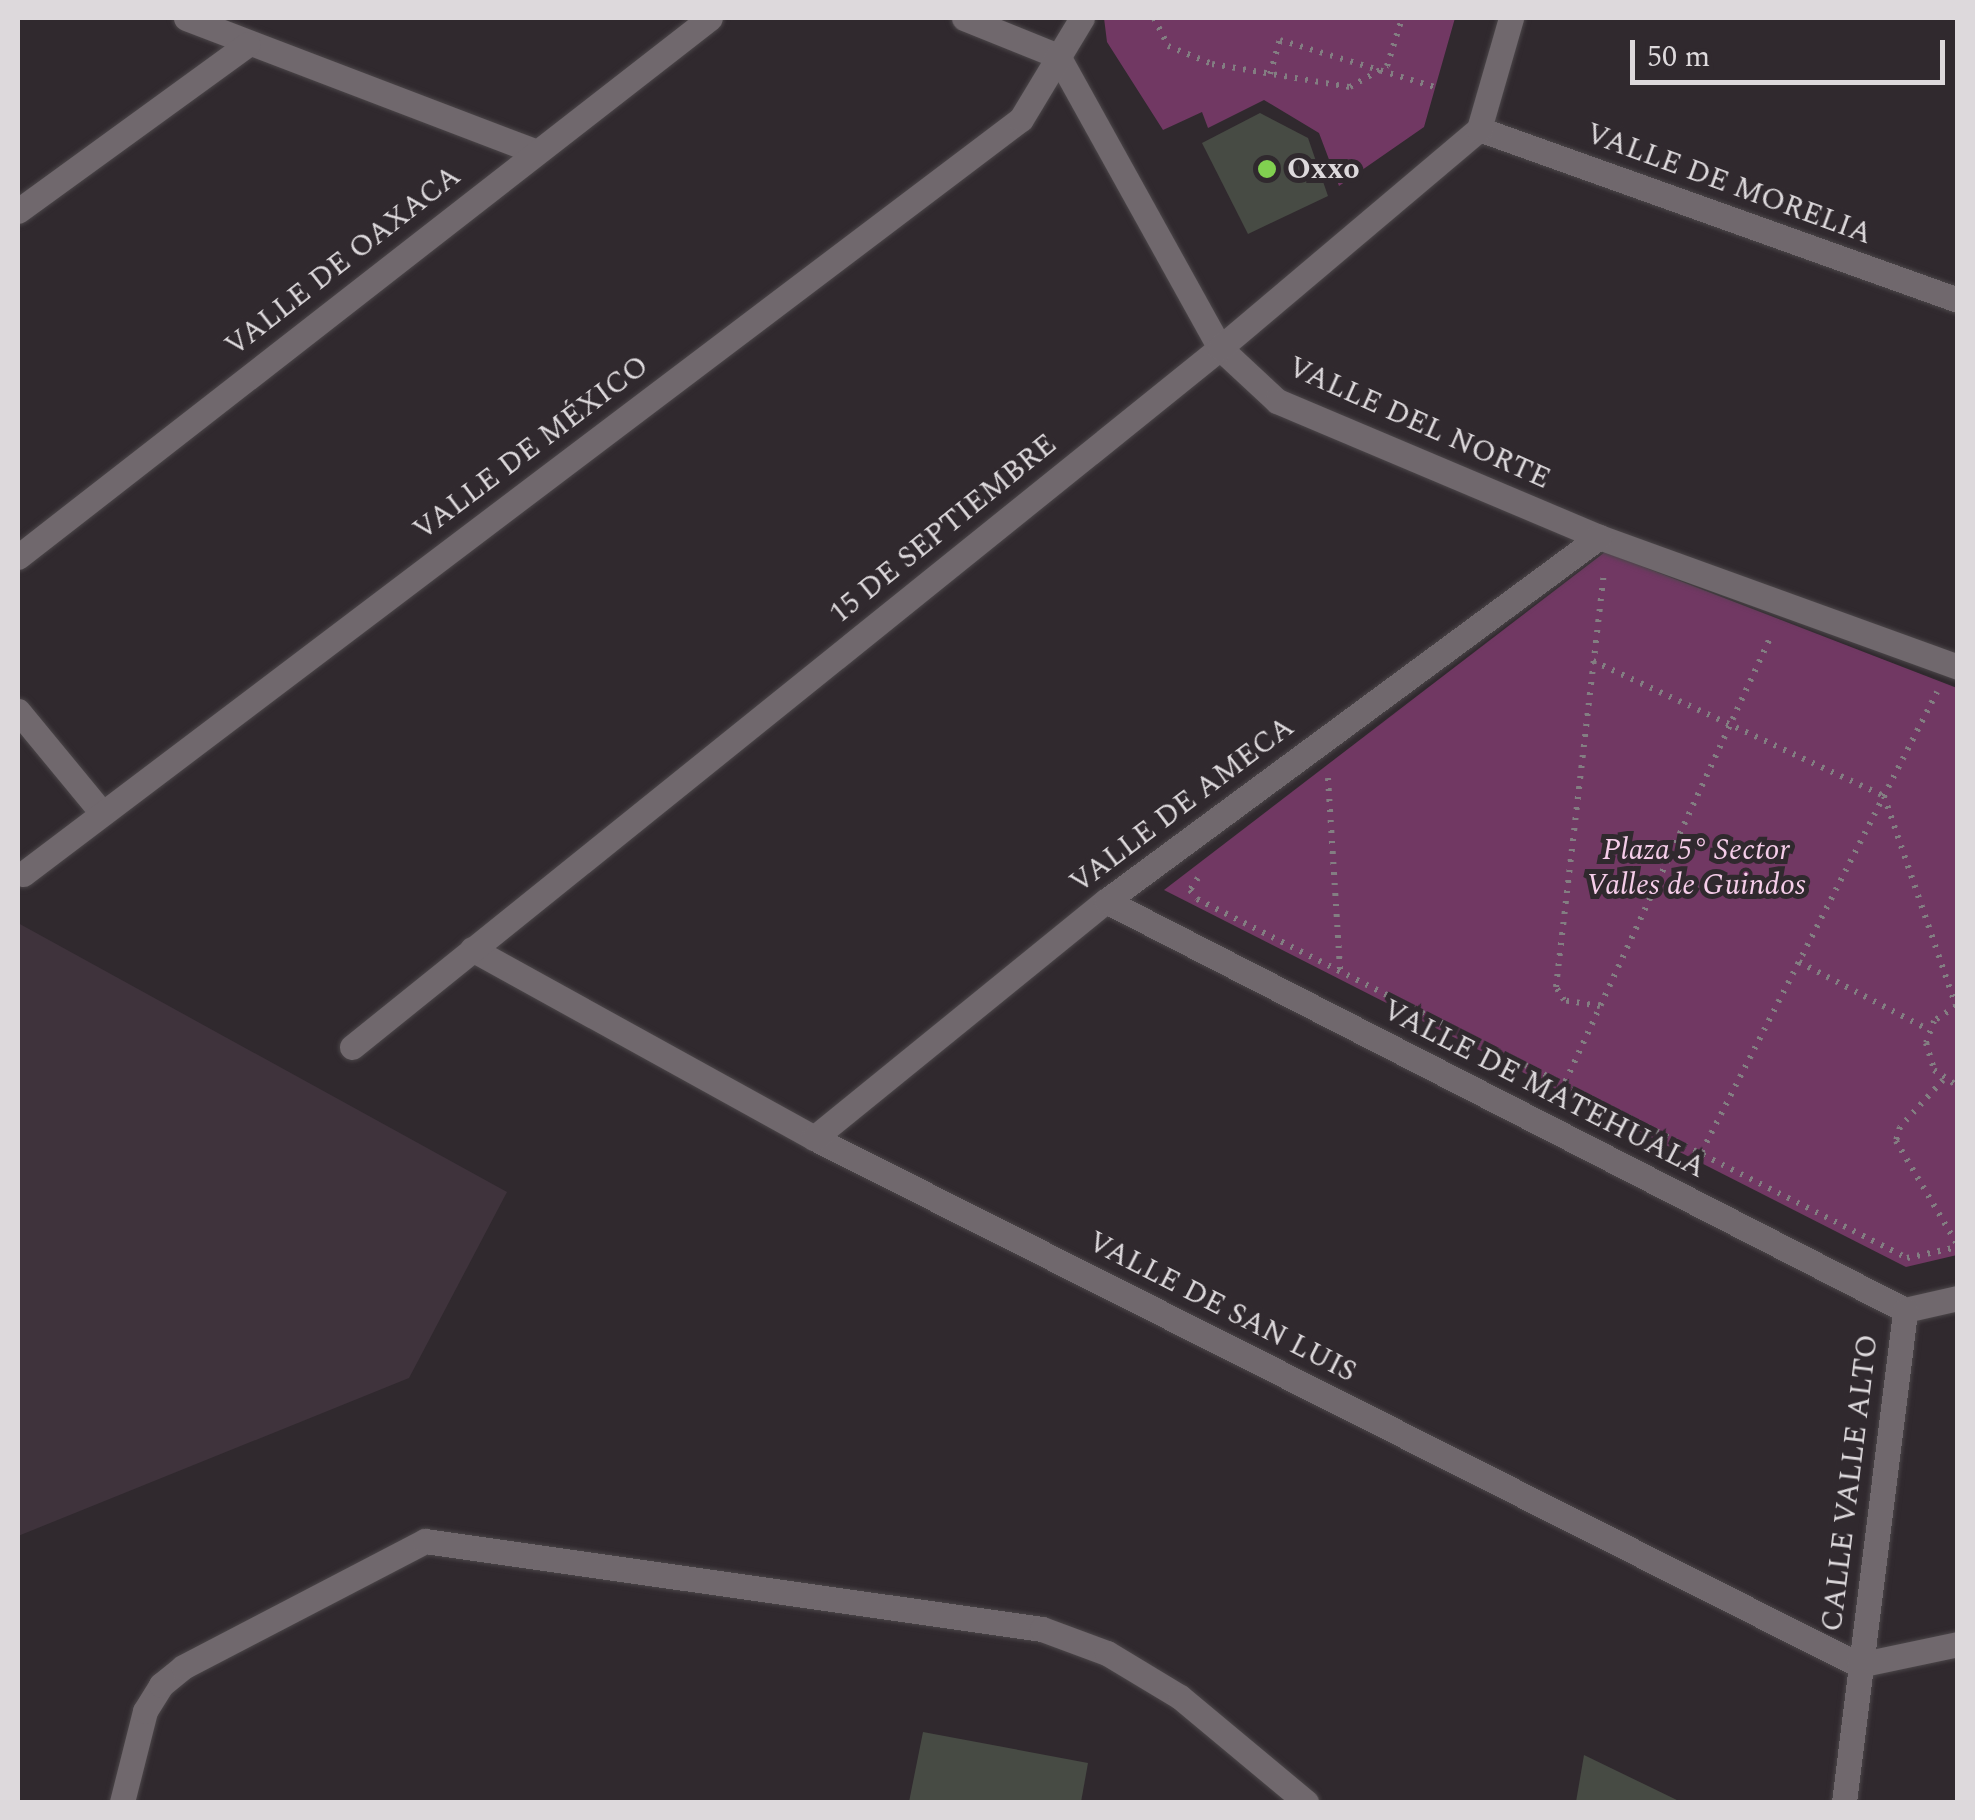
<!DOCTYPE html>
<html>
<head>
<meta charset="utf-8">
<style>
	body { margin:0 }
	#map { position:relative; width:1975px; height:1820px; overflow:hidden; background:#30292e; font-family:Spectral,serif }
	div>[style] { position:absolute }
	[style*='--x'] { left:calc(var(--x)*1px); top:calc(var(--y)*1px); width:calc(var(--w)*1px); rotate:calc(var(--a)*1deg) }
	.built>* { inset:0; background:#3f333c }
	.green>* { inset:0; background:#713863 }
	.building>* { inset:0; background:#474b44 }
	.path>* { height:6px; margin-top:-3px; transform-origin:0; background:repeating-linear-gradient(90deg,#837e82 0 2.5px,transparent 0 10.5px) }
	.roads { filter:drop-shadow(0 0 2px #4b4649) drop-shadow(0 0 2px #4b4649) }
	.service>* { height:25px; margin:-12.5px; padding:0 12.5px; transform-origin:12.5px; border-radius:12.5px; background:#70686d }
	.minor>* { height:25px; margin:-12.5px; padding:0 12.5px; transform-origin:12.5px; border-radius:12.5px; background:#70686d }
	.dots>* { width:28px; height:28px; translate:-50% -50%; box-sizing:border-box; border:5px solid #30292e; border-radius:50% }
	span { translate:-50% -50%; white-space:nowrap; text-align:center; line-height:1.15; -webkit-text-stroke:10px #30292e; paint-order:stroke }
	.poi-label { font-size:30px; color:#ddd9dc; font-weight:700 }
	.left { translate:0 -50%; text-align:left }
	.street-label { font-size:30px; color:#ddd9dc }
	.park-label { font-size:30px; color:#f5cde9; font-style:italic }
	.frame { position:absolute; inset:0; border:20px solid #ddd9dc; pointer-events:none }
	.scale { position:absolute; left:1630px; top:40px; width:315px; height:45px; box-sizing:border-box; border:5px solid #ddd9dc; border-top:0; padding-left:12px; font-size:30px; line-height:35px; white-space:nowrap; color:#ddd9dc; -webkit-text-stroke:8px #30292e; paint-order:stroke }
</style>
</head>
<body>
<div id="map">
	<div class="built">
		<i style="clip-path:polygon(18px 923px,507px 1192px,409px 1378px,18px 1536px)"></i>
	</div>
	<div class="green">
		<i style="clip-path:polygon(1104px 18px,1455px 18px,1424px 127px,1339px 186px,1319px 133px,1264px 100px,1208px 128px,1202px 112px,1163px 130px,1107px 42px)"></i>
		<i style="clip-path:polygon(1605px 552px,1957px 688px,1957px 1255px,1906px 1267px,1164px 890px)"></i>
	</div>
	<div class="building">
		<i style="clip-path:polygon(1260px 113px,1308px 138px,1328px 196px,1248px 234px,1202px 143px)"></i>
		<i style="clip-path:polygon(923px 1732px,1088px 1763px,1081px 1802px,909px 1802px)"></i>
		<i style="clip-path:polygon(1584px 1755px,1681px 1802px,1576px 1802px)"></i>
	</div>
	<div class="path">
		<i style="--x:1154;--y:18;--w:31;--a:63"></i>
		<i style="--x:1168;--y:46;--w:48;--a:22.2"></i>
		<i style="--x:1212;--y:64;--w:140;--a:9.5"></i>
		<i style="--x:1350;--y:87;--w:43;--a:-29.6"></i>
		<i style="--x:1387;--y:66;--w:50;--a:-72.6"></i>
		<i style="--x:1270;--y:74;--w:35;--a:-74"></i>
		<i style="--x:1280;--y:40;--w:162;--a:16.9"></i>
		<i style="--x:1593;--y:661;--w:321;--a:24.9"></i>
		<i style="--x:1884;--y:796;--w:222;--a:71.1"></i>
		<i style="--x:1328;--y:778;--w:192;--a:86.4"></i>
		<i style="--x:1198;--y:878;--w:14;--a:124"></i>
		<i style="--x:1190;--y:890;--w:11;--a:52"></i>
		<i style="--x:1197;--y:899;--w:796;--a:26.82"></i>
		<i style="--x:1907;--y:1258;--w:52;--a:-12.2"></i>
		<i style="--x:1799;--y:962;--w:147;--a:27.6"></i>
		<i style="--x:1600;--y:1006;--w:36;--a:-171"></i>
		<i style="--x:1564;--y:1000;--w:15;--a:-122"></i>
		<i style="--x:1556;--y:987;--w:412;--a:-83.4"></i>
		<i style="--x:1956;--y:1006;--w:27;--a:146"></i>
		<i style="--x:1934;--y:1021;--w:23;--a:110"></i>
		<i style="--x:1926;--y:1043;--w:28;--a:73"></i>
		<i style="--x:1934;--y:1070;--w:29;--a:34"></i>
		<i style="--x:1943;--y:1080;--w:64;--a:132.5"></i>
		<i style="--x:1900;--y:1127;--w:15;--a:106"></i>
		<i style="--x:1896;--y:1141;--w:122;--a:59.4"></i>
		<i style="--x:1561;--y:1091;--w:503;--a:-65.22"></i>
		<i style="--x:1697;--y:1161;--w:527;--a:-62.9"></i>
	</div>
	<div class="roads">
		<div class="service">
			<i style="--x:122;--y:1802;--w:94;--a:-75.8"></i>
			<i style="--x:145;--y:1711;--w:31;--a:-58"></i>
			<i style="--x:161;--y:1685;--w:28;--a:-39"></i>
			<i style="--x:183;--y:1667;--w:273;--a:-27.5"></i>
			<i style="--x:425;--y:1541;--w:623;--a:8.12"></i>
			<i style="--x:1042;--y:1629;--w:69;--a:20.3"></i>
			<i style="--x:1107;--y:1653;--w:85;--a:31.1"></i>
			<i style="--x:1180;--y:1697;--w:164;--a:39.8"></i>
		</div>
		<div class="minor">
			<i style="--x:186;--y:18;--w:375;--a:20.9"></i>
			<i style="--x:964;--y:18;--w:101;--a:22"></i>
			<i style="--x:1058;--y:56;--w:334;--a:61"></i>
			<i style="--x:1220;--y:348;--w:78;--a:42.9"></i>
			<i style="--x:1277;--y:401;--w:350;--a:22.9"></i>
			<i style="--x:1599;--y:537;--w:382;--a:19.9"></i>
			<i style="--x:1479;--y:129;--w:509;--a:19.65"></i>
			<i style="--x:18;--y:211;--w:284;--a:-36"></i>
			<i style="--x:18;--y:557;--w:877;--a:-37.92"></i>
			<i style="--x:18;--y:711;--w:132;--a:50.5"></i>
			<i style="--x:23;--y:874;--w:1251;--a:-37.11"></i>
			<i style="--x:1021;--y:119;--w:118;--a:-58.9"></i>
			<i style="--x:1106;--y:901;--w:898;--a:27.11"></i>
			<i style="--x:1905;--y:1310;--w:54;--a:-12.8"></i>
			<i style="--x:472;--y:949;--w:391;--a:28.9"></i>
			<i style="--x:814;--y:1138;--w:1170;--a:26.76"></i>
			<i style="--x:1859;--y:1665;--w:101;--a:-12"></i>
			<i style="--x:352;--y:1047;--w:1114;--a:-38.84"></i>
			<i style="--x:1220;--y:348;--w:339;--a:-40.2"></i>
			<i style="--x:1479;--y:129;--w:116;--a:-73.9"></i>
			<i style="--x:814;--y:1138;--w:376;--a:-39.1"></i>
			<i style="--x:1106;--y:901;--w:613;--a:-36.44"></i>
			<i style="--x:1844;--y:1802;--w:496;--a:-82.9"></i>
		</div>
	</div>
	<div class="dots">
		<i style="left:1267px;top:169px;background:#81d050"></i>
	</div>
	<div class="poi-label">
		<span class="left" style="left:1287px;top:169px">Oxxo</span>
	</div>
	<div class="street-label">
		<span style="left:1729px;top:184px;rotate:20deg">VALLE DE MORELIA</span>
		<span style="left:343px;top:261px;rotate:-38deg">VALLE DE OAXACA</span>
		<span style="left:1419px;top:423px;rotate:24deg">VALLE DEL NORTE</span>
		<span style="left:531px;top:448px;rotate:-37deg">VALLE DE MÉXICO</span>
		<span style="left:943px;top:529px;rotate:-39deg">15 DE SEPTIEMBRE</span>
		<span style="left:1182px;top:805px;rotate:-37deg">VALLE DE AMECA</span>
		<span style="left:1544px;top:1089px;rotate:27deg">VALLE DE MATEHUALA</span>
		<span style="left:1222px;top:1307px;rotate:27deg">VALLE DE SAN LUIS</span>
		<span style="left:1850px;top:1483px;rotate:-83deg">CALLE VALLE ALTO</span>
	</div>
	<div class="park-label">
		<span style="left:1696px;top:867px">Plaza 5° Sector<br>Valles de Guindos</span>
	</div>
	<div class="frame"></div>
	<div class="scale">50 m</div>
</div>
</body>
</html>
